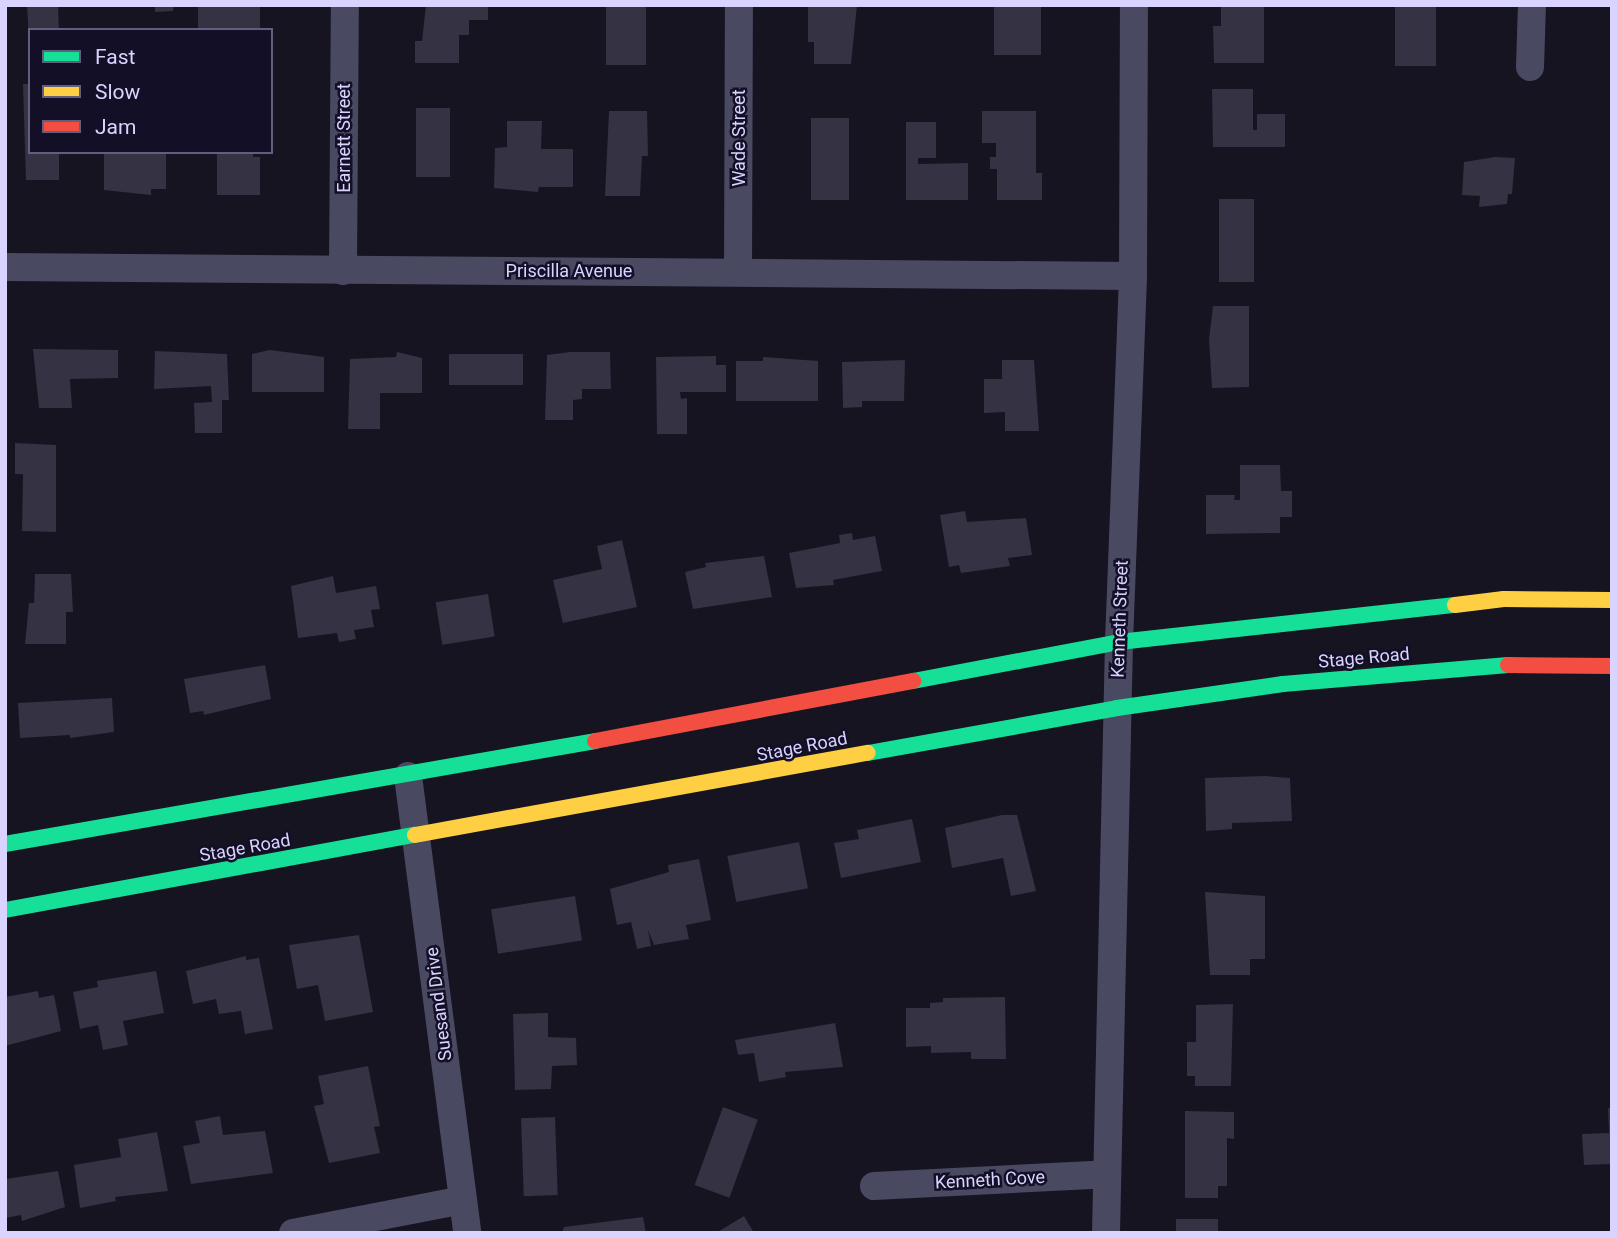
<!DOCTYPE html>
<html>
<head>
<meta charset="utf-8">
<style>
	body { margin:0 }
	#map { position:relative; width:1617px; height:1238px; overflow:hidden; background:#161421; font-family:Roboto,sans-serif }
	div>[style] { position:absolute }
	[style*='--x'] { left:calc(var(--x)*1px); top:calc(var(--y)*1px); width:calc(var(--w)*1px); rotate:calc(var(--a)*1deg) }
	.building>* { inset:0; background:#343243; transform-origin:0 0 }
	.street>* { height:28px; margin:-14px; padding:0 14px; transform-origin:14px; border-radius:14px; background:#4a4962 }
	.fast>* { height:16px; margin:-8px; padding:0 8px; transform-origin:8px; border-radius:8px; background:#16e098 }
	.slow>* { height:16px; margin:-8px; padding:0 8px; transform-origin:8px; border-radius:8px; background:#ffcf43 }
	.jam>* { height:16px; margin:-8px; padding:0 8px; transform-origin:8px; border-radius:8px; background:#f24e42 }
	span { translate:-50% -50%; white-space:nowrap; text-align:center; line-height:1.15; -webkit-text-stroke:5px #130f26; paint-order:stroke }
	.street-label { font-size:18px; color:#d9d4ff }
	.frame { position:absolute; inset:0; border:7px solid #d9d4ff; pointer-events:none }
	.legend { position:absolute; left:28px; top:28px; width:245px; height:126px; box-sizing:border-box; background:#130f26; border:2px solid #625e7d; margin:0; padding:9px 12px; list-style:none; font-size:21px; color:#d9d4ff }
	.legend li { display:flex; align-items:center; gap:14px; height:35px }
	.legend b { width:35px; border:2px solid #625e7d }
</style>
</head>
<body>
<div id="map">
	<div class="building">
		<i style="clip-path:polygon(27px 5px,58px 5px,59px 30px,30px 30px,30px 59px)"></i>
		<i style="clip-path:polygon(155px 5px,174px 5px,173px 11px,155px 12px)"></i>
		<i style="left:260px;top:5px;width:24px;height:62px;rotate:90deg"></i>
		<i style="clip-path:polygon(426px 5px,488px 5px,488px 20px,469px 20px,469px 35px,459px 35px,459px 63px,415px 63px,415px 41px,422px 41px)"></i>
		<i style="left:606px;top:5px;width:40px;height:60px"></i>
		<i style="clip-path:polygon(857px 5px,851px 64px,814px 64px,814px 42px,808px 42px,808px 6px)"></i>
		<i style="left:994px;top:5px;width:47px;height:50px"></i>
		<i style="clip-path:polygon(1221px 5px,1264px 5px,1264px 63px,1214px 63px,1213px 26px,1221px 26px)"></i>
		<i style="left:1395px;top:5px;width:41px;height:61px"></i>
		<i style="clip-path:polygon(23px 84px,30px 84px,30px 152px,59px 152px,59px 180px,26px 180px)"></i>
		<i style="clip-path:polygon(1212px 89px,1253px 89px,1253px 130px,1257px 130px,1257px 114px,1285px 114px,1285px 147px,1213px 147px)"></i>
		<i style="left:416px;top:108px;width:34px;height:69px"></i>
		<i style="clip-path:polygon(609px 111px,647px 111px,648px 156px,642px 156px,640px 196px,605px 196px)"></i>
		<i style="clip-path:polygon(982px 111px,1036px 111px,1036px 173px,1042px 173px,1042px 200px,997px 200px,997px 169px,990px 169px,990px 157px,996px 157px,996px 143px,982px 143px)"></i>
		<i style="left:811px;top:118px;width:38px;height:82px"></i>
		<i style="clip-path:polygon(507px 121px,542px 121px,541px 149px,573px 149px,573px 187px,539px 187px,538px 192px,494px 188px,495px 148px,507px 147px)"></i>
		<i style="clip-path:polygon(906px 122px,936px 122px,936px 158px,918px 158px,918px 164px,968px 163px,968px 200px,906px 200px)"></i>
		<i style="clip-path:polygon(217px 152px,253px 152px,253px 157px,260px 157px,260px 195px,217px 195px)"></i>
		<i style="clip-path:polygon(104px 153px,166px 153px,166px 189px,151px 189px,151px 195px,104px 190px)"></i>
		<i style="clip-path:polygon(1495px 157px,1515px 158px,1512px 194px,1508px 194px,1507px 204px,1479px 207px,1480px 196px,1462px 195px,1464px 162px)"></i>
		<i style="left:1219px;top:199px;width:35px;height:83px"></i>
		<i style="clip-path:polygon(1213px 306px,1249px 306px,1249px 387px,1212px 388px,1209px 339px)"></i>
		<i style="clip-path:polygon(33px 349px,118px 350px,118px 378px,70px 379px,72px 408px,39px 408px)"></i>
		<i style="clip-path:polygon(270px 350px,324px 357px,324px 392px,252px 392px,252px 354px)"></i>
		<i style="clip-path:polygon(155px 351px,227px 354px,229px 400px,222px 400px,222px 433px,195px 433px,194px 403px,212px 402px,211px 386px,154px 389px)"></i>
		<i style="clip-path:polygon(397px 352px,422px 358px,422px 393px,380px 393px,380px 429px,348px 429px,350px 359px,396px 357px)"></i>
		<i style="clip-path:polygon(570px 352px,610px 352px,611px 389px,582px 389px,582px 399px,573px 400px,573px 420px,545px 420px,547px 355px)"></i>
		<i style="left:523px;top:354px;width:31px;height:74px;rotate:90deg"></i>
		<i style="clip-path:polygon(716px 356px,716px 365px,726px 365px,726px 392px,680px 392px,681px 399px,687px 398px,687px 434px,657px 434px,656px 357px)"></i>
		<i style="clip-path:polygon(763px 357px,818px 361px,818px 401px,736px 401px,736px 361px,763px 361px)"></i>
		<i style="clip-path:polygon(905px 360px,904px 401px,862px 401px,862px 407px,843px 408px,842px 362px)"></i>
		<i style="clip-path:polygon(1002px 360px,1034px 360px,1039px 431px,1005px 431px,1005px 412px,984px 413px,984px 379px,1002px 379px)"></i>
		<i style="clip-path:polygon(15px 443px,56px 445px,56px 532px,22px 531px,23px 474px,15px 474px)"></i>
		<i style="clip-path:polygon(1240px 465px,1280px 465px,1281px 491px,1292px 491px,1292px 517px,1280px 517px,1280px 533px,1206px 534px,1206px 495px,1235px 495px,1234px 500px,1240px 500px)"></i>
		<i style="clip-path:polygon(965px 511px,967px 522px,1026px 518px,1032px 555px,1008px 558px,1010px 566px,961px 573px,959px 565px,949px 567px,940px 515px)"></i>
		<i style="clip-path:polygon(852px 533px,853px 540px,875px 536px,882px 571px,833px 580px,834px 585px,796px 588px,789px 553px,840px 543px,839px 535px)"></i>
		<i style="clip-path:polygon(622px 540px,637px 607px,563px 623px,553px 580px,602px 569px,597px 546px)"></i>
		<i style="clip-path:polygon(764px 556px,772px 597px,693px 609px,685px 572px,706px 567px,705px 563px)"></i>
		<i style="clip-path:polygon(35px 574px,71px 574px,73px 612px,66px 612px,66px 644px,25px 644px,29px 603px,34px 603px)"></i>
		<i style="clip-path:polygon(333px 576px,336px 593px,376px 586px,380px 609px,371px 610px,374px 627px,354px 630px,356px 639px,339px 642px,337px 633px,298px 638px,291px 586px)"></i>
		<i style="left:488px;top:594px;width:43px;height:53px;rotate:81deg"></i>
		<i style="clip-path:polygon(265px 665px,271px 699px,204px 715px,203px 711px,190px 713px,184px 679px)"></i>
		<i style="clip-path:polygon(112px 698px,114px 732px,70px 738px,70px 735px,20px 738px,18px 703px)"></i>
		<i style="clip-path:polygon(1265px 776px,1290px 778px,1292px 821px,1232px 823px,1232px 829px,1206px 831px,1205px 778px)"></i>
		<i style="clip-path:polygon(1002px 815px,1017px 815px,1036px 891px,1011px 896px,1003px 858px,952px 868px,945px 828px)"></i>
		<i style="clip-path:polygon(912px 819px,921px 862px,841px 878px,834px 843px,859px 839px,857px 830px)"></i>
		<i style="left:799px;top:842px;width:47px;height:73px;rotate:79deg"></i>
		<i style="clip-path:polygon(699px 859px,711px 920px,686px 925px,689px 939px,654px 945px,648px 930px,651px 946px,637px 949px,631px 922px,617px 925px,610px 889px,669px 872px,668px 865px)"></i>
		<i style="clip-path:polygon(1205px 892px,1265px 896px,1265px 959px,1250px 959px,1250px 975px,1210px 975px)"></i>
		<i style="left:575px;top:896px;width:45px;height:85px;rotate:81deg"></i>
		<i style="clip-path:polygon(359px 935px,373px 1012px,325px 1021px,318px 985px,297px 989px,289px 945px)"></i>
		<i style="clip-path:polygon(246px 956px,246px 960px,259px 958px,273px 1029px,245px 1034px,241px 1011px,219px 1014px,216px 999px,193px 1004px,186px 971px)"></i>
		<i style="clip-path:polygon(156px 971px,164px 1013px,123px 1021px,128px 1045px,103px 1050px,98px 1025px,80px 1029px,73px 992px,98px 987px,97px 981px)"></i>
		<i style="clip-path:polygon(38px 991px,39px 998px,54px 995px,61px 1031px,5px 1046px,5px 997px)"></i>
		<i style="clip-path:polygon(1005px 997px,1006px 1059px,971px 1059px,971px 1052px,931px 1053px,931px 1046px,906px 1047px,906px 1008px,930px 1008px,930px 1003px,943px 1002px,943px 998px)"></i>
		<i style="clip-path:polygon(1233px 1004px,1231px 1086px,1195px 1086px,1195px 1076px,1187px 1076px,1187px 1042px,1196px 1042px,1196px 1005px)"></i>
		<i style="clip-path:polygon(548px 1013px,548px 1037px,576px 1038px,577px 1065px,552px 1066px,551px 1089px,515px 1090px,513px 1014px)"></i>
		<i style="clip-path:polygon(835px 1023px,843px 1067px,785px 1072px,786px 1077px,759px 1082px,754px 1053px,738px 1055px,735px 1040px)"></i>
		<i style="clip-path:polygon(368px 1066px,380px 1126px,374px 1127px,380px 1153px,329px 1163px,314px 1106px,324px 1104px,318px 1076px)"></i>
		<i style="left:723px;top:1107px;width:37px;height:83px;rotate:20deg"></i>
		<i style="clip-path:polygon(1608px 1108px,1612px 1108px,1612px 1164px,1584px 1165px,1582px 1134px,1609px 1133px)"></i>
		<i style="clip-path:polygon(1185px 1111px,1234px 1112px,1234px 1139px,1227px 1138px,1227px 1186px,1218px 1186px,1218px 1198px,1185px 1198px)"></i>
		<i style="clip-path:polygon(220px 1116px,223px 1135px,265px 1131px,273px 1173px,191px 1184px,183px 1146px,200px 1143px,195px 1121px)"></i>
		<i style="left:555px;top:1117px;width:78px;height:34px;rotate:88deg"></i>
		<i style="clip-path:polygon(157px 1132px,168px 1191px,115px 1197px,116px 1201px,80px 1208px,74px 1165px,121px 1157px,118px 1139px)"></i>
		<i style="clip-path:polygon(58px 1171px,65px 1207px,22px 1221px,21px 1215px,5px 1218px,6px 1179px)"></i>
		<i style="clip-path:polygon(744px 1216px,754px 1233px,716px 1233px)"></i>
		<i style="clip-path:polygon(643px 1217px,646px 1233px,562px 1233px,564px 1227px)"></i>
		<i style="left:1176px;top:1219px;width:42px;height:14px"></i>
	</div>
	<div class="street">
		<i style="--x:1530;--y:67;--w:62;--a:-88.2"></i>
		<i style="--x:5;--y:267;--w:1128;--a:0.46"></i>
		<i style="--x:343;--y:271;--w:266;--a:-89.6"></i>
		<i style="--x:738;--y:271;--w:266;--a:-89.8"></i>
		<i style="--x:408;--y:776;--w:461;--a:82.6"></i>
		<i style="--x:874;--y:1186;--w:233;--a:-2.9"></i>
		<i style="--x:293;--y:1233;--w:172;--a:-11"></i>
		<i style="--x:1106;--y:1233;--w:591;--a:-88.74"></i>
		<i style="--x:1119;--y:642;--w:366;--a:-87.8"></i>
		<i style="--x:1133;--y:276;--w:271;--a:-89.8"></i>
	</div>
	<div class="fast">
		<i style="--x:913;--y:681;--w:210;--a:-10.7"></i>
		<i style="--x:1119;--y:642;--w:338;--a:-6.3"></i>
		<i style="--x:868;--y:753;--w:253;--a:-10.2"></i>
		<i style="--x:1117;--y:708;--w:168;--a:-8.2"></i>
		<i style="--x:1283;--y:684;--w:226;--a:-4.8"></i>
		<i style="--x:5;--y:844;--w:599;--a:-9.9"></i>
		<i style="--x:5;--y:910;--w:417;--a:-10.4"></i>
	</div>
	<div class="slow">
		<i style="--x:1455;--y:605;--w:49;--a:-7"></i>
		<i style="--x:1504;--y:599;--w:108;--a:0.5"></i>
		<i style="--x:415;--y:835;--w:460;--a:-10.3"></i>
	</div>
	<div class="jam">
		<i style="--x:1508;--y:665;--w:104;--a:0.6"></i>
		<i style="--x:595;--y:741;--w:324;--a:-10.7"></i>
	</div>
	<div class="street-label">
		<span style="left:344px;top:138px;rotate:-90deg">Earnett Street</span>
		<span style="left:739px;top:138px;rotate:-90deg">Wade Street</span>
		<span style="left:569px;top:271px">Priscilla Avenue</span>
		<span style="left:1120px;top:619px;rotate:-88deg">Kenneth Street</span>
		<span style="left:1364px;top:658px;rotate:-5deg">Stage Road</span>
		<span style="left:802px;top:747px;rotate:-11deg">Stage Road</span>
		<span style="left:245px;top:848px;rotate:-10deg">Stage Road</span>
		<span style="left:439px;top:1004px;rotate:-97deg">Suesand Drive</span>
		<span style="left:990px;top:1180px;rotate:-3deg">Kenneth Cove</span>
	</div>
	<div class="frame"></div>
	<ul class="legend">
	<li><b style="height:9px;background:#16e098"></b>Fast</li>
	<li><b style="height:9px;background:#ffcf43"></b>Slow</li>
	<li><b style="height:9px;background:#f24e42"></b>Jam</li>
	</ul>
</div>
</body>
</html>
